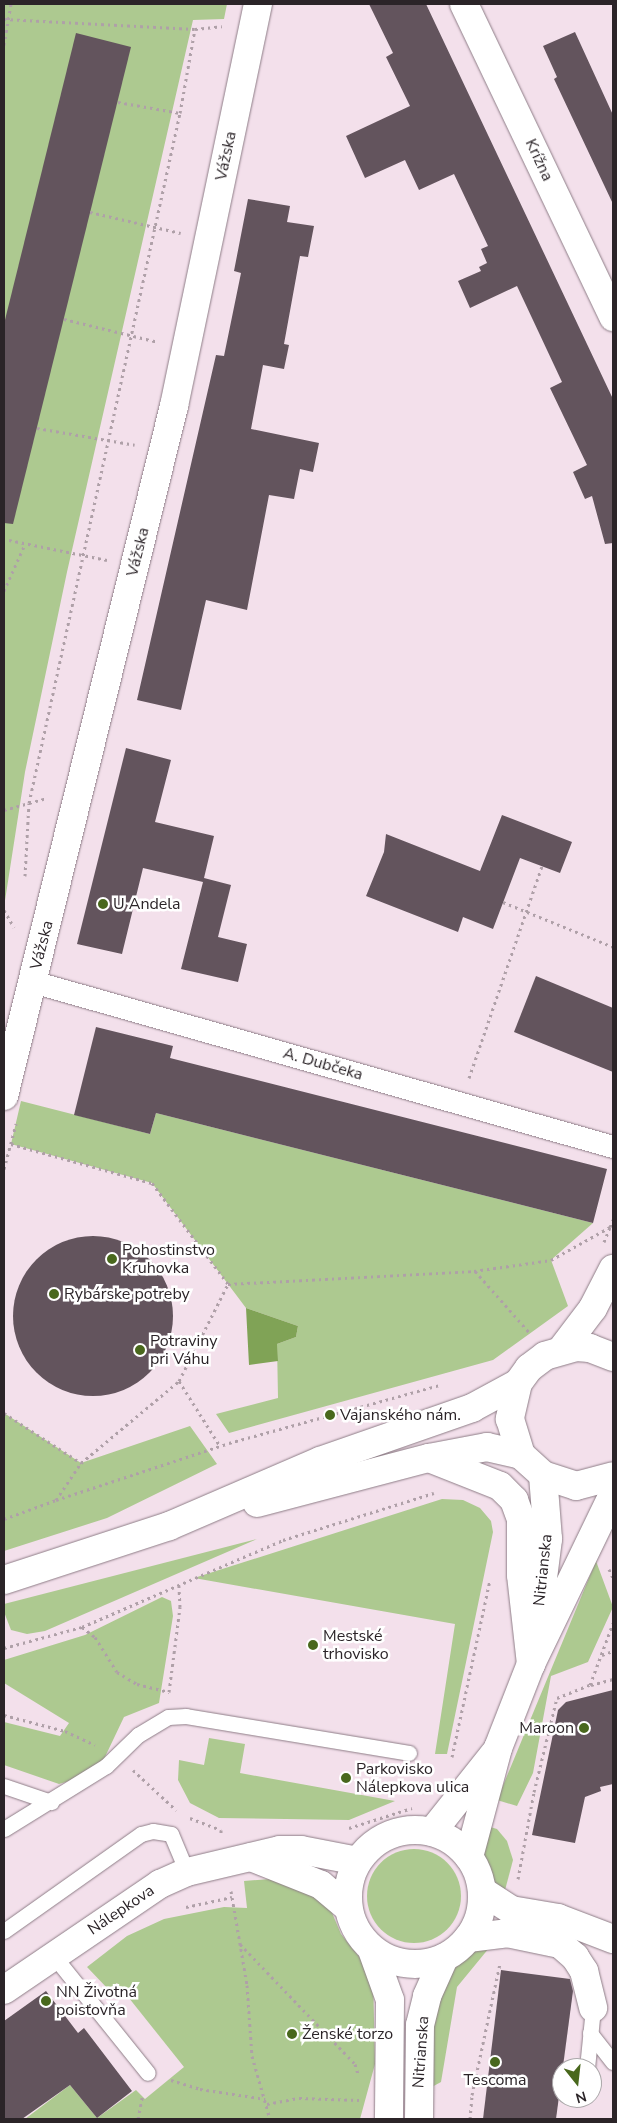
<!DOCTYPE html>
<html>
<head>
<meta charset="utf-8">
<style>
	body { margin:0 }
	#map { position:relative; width:617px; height:2123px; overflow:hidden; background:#f3e0eb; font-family:"Nunito Sans",sans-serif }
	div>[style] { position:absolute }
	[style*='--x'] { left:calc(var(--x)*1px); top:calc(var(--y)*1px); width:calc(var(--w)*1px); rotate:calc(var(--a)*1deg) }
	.green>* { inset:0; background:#adc990 }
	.round { border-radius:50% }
	.water>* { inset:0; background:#80a356 }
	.building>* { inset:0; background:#63545d }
	.path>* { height:3px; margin-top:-1.5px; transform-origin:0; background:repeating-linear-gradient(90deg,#afa0a8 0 2.5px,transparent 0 6.5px) }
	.roads { filter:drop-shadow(0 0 1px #8e7d87) drop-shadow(0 0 1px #8e7d87) }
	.service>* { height:15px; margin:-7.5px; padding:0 7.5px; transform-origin:7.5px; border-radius:7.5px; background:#fff }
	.pedestrian>* { height:22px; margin:-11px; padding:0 11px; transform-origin:11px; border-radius:11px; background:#fff }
	.minor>* { height:28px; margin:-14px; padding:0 14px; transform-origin:14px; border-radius:14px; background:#fff }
	.minor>.ring { margin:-14px; padding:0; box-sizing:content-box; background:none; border:28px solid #fff; border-radius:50% }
	.secondary>* { height:28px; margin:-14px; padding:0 14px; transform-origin:14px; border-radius:14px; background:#fff }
	.dots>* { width:14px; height:14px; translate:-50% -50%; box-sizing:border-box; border:2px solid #fff; border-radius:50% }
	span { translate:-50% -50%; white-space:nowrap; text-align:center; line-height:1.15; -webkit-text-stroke:5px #fff; paint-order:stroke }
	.street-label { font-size:16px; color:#2b2428 }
	.poi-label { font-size:16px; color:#2b2428 }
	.left { translate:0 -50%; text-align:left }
	.right { translate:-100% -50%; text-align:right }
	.frame { position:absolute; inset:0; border:5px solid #2b2428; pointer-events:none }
	.north { position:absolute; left:552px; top:2058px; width:50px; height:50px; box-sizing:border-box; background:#fff; border:1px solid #aaa7a9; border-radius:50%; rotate:164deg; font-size:14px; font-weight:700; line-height:20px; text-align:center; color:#2b2428 }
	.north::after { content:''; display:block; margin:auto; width:18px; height:22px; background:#49681d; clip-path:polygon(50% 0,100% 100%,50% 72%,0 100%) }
</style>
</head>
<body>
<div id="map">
	<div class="green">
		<i style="clip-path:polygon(4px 4px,227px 4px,224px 19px,193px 20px,67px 572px,25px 772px,4px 907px)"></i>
		<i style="clip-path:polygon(21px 1101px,150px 1134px,156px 1113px,593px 1223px,551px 1260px,568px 1306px,493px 1360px,229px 1433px,216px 1414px,278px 1398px,277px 1344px,296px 1337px,298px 1326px,246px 1308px,152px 1183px,11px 1144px)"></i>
		<i style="clip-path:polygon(4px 1413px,81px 1463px,190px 1426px,217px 1464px,107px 1518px,4px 1551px)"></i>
		<i style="clip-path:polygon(442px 1499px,463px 1500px,480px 1508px,491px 1521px,493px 1532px,447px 1754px,435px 1754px,455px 1624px,194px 1578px)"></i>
		<i style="clip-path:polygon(257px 1539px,45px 1631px,27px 1634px,11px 1630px,4px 1612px,4px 1604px)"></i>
		<i style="clip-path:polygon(596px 1561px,613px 1607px,588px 1662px,551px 1676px,533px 1773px,517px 1806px,497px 1800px)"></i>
		<i style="clip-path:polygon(162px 1597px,171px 1601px,173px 1616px,159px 1703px,124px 1717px,104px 1759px,73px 1780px,59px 1784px,4px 1765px,4px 1722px,60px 1736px,69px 1723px,4px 1683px,4px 1660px,85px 1635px)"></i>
		<i style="clip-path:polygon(209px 1738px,245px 1744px,240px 1773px,395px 1801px,349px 1820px,219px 1818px,190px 1803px,178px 1780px,179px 1760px,204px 1765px)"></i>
		<i style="clip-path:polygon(487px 1826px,497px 1829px,507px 1841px,513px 1860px,504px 1894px,490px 1881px,480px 1855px)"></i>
		<i class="round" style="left:367px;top:1849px;width:94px;height:94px"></i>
		<i style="clip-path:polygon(271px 1879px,306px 1888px,330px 1908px,341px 1934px,373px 1974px,375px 2064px,360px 2119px,25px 2119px,70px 2085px,97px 2118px,136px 2090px,145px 2099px,184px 2067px,117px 1983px,108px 1989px,87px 1967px,127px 1936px,164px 1919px,224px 1907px,247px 1908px,244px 1881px)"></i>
		<i style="clip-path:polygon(494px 1942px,457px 1987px,441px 2082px,430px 2088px,430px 2010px,460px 1957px,474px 1946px)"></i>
	</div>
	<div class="water">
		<i style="clip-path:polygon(246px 1308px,298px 1326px,296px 1337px,277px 1344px,278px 1361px,249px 1365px)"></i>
	</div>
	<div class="building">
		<i style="clip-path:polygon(369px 4px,426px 4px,613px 399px,613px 543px,605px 544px,592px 496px,585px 499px,573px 472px,587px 465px,550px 388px,562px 382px,517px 286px,470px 308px,458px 281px,481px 271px,479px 267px,487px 263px,481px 249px,488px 246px,454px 174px,419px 190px,405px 160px,365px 178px,346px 136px,410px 106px,386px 57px,393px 53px)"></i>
		<i style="clip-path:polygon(575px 32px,613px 115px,613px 204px,554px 79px,557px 77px,543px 46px)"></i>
		<i style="clip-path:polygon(76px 33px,131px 47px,13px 524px,4px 523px,4px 324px)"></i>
		<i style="clip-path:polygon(248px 199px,290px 206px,287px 222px,314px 226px,308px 257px,300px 256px,284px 344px,289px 345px,284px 369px,263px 365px,251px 429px,319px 443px,313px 472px,300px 469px,294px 499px,269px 495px,247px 610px,206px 600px,181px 710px,137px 700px,216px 355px,224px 356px,241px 273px,234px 271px)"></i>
		<i style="clip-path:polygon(126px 748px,171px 760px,155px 822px,214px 836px,204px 878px,231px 885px,218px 937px,247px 944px,238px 982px,181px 969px,203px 882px,143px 868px,122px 954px,77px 944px)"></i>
		<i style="clip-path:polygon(502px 815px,572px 842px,560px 873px,520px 858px,493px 929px,463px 917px,458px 932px,366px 896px,384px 852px,386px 834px,480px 871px)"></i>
		<i style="clip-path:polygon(536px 976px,613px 1008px,613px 1072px,514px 1032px)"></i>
		<i style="clip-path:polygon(96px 1027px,173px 1046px,170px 1058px,607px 1169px,593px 1223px,156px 1113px,150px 1134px,74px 1115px)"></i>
		<i class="round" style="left:13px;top:1236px;width:160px;height:160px"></i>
		<i style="clip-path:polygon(613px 1690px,613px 1784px,600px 1787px,601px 1791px,585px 1797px,575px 1843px,532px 1835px,558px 1710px,566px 1702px)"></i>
		<i style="clip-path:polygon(501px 1970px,570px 1979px,573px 1991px,556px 2119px,483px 2119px)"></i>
		<i style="clip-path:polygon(46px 1991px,78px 2033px,84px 2028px,132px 2091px,97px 2118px,70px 2085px,22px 2119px,4px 2119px,4px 2021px)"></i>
	</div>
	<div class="path">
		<i style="--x:4;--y:19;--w:191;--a:3"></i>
		<i style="--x:195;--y:29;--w:27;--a:-6"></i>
		<i style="--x:4;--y:45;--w:42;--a:-80.3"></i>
		<i style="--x:118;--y:102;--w:63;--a:10.1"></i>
		<i style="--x:90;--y:212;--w:93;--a:13"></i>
		<i style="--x:64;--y:319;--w:97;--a:13.7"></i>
		<i style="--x:37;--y:428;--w:99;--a:9.8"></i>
		<i style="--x:9;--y:540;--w:100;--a:11.5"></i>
		<i style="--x:4;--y:591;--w:51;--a:-65.9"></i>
		<i style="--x:4;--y:810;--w:45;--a:-15.6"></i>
		<i style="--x:25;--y:876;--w:73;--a:-86.9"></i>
		<i style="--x:29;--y:803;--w:706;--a:-77.66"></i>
		<i style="--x:180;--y:113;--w:85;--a:-79.9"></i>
		<i style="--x:503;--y:902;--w:119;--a:22.2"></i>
		<i style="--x:4;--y:910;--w:20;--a:60"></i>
		<i style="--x:469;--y:1078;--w:224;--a:-71"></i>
		<i style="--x:11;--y:1144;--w:146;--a:15.5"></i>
		<i style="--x:152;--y:1183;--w:126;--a:53"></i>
		<i style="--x:4;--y:1169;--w:47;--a:-75.1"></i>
		<i style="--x:604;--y:1242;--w:16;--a:-68"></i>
		<i style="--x:475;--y:1271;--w:81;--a:48.5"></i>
		<i style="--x:179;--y:1381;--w:77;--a:57.8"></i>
		<i style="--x:4;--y:1413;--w:92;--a:33"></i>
		<i style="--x:56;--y:1500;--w:182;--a:-18.2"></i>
		<i style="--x:229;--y:1443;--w:219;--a:-15.4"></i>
		<i style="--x:4;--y:1519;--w:55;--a:-20.1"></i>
		<i style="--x:56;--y:1500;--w:45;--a:-56"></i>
		<i style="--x:81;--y:1463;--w:128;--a:-39.9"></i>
		<i style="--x:179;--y:1381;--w:109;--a:-63.2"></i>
		<i style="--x:228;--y:1284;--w:246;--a:-3"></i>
		<i style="--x:474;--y:1271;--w:78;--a:-8.1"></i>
		<i style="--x:551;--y:1260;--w:68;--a:-29.2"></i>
		<i style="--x:610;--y:1227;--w:8;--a:-67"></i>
		<i style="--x:609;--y:1569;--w:10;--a:66"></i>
		<i style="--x:82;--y:1627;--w:16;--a:38"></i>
		<i style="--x:95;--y:1637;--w:41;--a:57.8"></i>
		<i style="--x:117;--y:1672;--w:23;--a:31"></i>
		<i style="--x:137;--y:1684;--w:33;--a:14"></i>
		<i style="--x:169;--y:1692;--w:86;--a:-82.6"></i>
		<i style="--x:180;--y:1607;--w:22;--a:-93"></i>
		<i style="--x:4;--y:1648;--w:81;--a:-15.1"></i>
		<i style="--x:82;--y:1627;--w:219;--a:-23.4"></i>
		<i style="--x:283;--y:1540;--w:158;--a:-17.3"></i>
		<i style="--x:602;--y:1655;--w:12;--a:-20"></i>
		<i style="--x:591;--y:1685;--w:23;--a:-15"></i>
		<i style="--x:4;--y:1715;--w:63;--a:14.7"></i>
		<i style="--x:65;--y:1731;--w:33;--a:25"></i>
		<i style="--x:452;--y:1757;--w:181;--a:-77.9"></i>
		<i style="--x:133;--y:1770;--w:59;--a:42.9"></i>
		<i style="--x:190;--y:1818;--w:33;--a:21"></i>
		<i style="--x:221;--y:1830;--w:4;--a:90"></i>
		<i style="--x:349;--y:1828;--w:66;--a:-17.6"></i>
		<i style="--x:518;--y:1879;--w:88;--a:-79.6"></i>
		<i style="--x:534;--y:1792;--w:97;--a:-76.3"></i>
		<i style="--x:557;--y:1698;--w:35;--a:-22"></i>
		<i style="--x:590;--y:1685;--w:66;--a:-69.6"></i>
		<i style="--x:231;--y:1891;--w:95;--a:80.3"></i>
		<i style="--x:247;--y:1985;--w:71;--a:86"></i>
		<i style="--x:252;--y:2056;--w:66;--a:74.1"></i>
		<i style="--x:186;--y:1907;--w:47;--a:-12.3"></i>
		<i style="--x:240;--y:1944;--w:166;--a:46.2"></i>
		<i style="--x:355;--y:2064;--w:10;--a:73"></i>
		<i style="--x:171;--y:2080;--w:30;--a:17"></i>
		<i style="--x:200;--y:2089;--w:66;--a:8.7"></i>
		<i style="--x:267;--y:2104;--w:33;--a:-11"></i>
		<i style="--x:299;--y:2098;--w:60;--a:1.9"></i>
		<i style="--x:138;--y:2119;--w:25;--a:-79"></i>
		<i style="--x:470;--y:2119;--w:24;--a:-85"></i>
		<i style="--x:472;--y:2095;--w:135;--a:-78"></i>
	</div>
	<div class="roads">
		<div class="service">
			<i style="--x:4;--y:1786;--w:50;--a:18.8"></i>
			<i style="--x:4;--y:1829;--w:120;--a:-31.7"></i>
			<i style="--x:106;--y:1766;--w:45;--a:-44.1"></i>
			<i style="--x:138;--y:1735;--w:35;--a:-31"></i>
			<i style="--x:168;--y:1717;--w:18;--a:-3"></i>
			<i style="--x:186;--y:1716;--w:226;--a:9.4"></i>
			<i style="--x:4;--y:1931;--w:168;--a:-35.3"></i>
			<i style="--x:141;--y:1834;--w:12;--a:-14"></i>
			<i style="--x:153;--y:1831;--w:18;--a:9"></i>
			<i style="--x:171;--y:1834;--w:41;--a:67.2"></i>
			<i style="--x:53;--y:1955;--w:151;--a:51.2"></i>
			<i style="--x:590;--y:2033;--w:37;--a:52"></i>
			<i style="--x:587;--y:2068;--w:60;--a:-84.3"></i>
		</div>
		<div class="pedestrian">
			<i style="--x:33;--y:982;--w:603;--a:15.88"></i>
		</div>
		<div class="minor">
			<i style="--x:464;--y:4;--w:347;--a:64.5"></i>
			<i style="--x:4;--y:1096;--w:711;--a:-76.16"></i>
			<i style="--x:174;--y:406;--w:411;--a:-78.2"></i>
			<i style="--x:562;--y:1349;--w:51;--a:-52.9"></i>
			<i style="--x:593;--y:1308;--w:44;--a:-62.9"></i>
			<i style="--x:429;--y:1458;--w:76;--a:21.5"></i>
			<i style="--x:500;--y:1486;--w:20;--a:45"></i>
			<i style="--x:514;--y:1500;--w:20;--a:70"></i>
			<i style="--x:521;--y:1519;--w:56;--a:90"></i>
			<i style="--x:521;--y:1575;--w:90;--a:83.6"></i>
			<i style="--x:537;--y:1625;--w:87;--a:-82.7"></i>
			<i style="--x:548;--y:1539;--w:64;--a:-94.5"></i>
			<i class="ring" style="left:348px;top:1830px;width:106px;height:106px"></i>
			<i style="--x:432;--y:1832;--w:100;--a:-51.5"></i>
			<i style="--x:251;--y:1857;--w:75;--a:21.8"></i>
			<i style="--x:321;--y:1885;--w:35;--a:40"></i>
			<i style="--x:469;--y:1857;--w:113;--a:-75.1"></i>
			<i style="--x:498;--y:1748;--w:90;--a:-68.6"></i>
			<i style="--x:531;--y:1664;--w:189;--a:-64.2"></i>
			<i style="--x:482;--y:1891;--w:35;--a:33"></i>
			<i style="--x:511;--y:1910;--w:48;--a:9.7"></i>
			<i style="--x:558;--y:1918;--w:59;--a:20.9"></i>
			<i style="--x:468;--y:1938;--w:39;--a:-7"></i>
			<i style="--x:507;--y:1933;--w:54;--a:11.7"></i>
			<i style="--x:560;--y:1944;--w:20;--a:41"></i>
			<i style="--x:575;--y:1957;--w:17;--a:57"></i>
			<i style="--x:584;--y:1971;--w:38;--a:76"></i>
			<i style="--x:372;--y:1950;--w:53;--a:70.2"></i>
			<i style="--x:390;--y:2000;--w:119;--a:90.5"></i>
			<i style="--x:4;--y:1990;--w:189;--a:-34.2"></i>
			<i style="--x:160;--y:1884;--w:30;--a:-24"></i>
			<i style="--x:187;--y:1872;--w:96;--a:-13.3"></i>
			<i style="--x:280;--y:1850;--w:21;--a:0"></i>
			<i style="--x:301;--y:1850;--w:58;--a:10.9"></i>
			<i style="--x:419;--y:2119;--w:94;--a:-89.4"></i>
			<i style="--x:420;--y:2025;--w:30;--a:-76"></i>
			<i style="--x:427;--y:1996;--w:42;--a:-65.9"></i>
		</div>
		<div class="secondary">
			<i style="--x:613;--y:1357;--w:25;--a:-159"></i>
			<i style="--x:590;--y:1348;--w:14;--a:-176"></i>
			<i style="--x:576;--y:1347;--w:32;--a:164"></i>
			<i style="--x:545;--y:1356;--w:20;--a:143"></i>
			<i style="--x:529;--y:1368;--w:19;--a:126"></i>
			<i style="--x:518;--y:1383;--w:37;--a:103"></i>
			<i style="--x:510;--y:1419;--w:38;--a:73"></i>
			<i style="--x:521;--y:1455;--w:30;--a:42"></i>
			<i style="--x:543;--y:1475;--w:35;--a:18"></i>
			<i style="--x:576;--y:1486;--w:38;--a:-15"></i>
			<i style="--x:257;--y:1503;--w:178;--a:-14.7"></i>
			<i style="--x:429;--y:1458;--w:59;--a:-10.7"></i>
			<i style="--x:487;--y:1447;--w:35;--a:13"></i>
			<i style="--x:4;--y:1580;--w:174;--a:-18.1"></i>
			<i style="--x:169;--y:1526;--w:164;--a:-23.3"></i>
			<i style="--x:320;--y:1461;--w:161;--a:-19.2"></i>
			<i style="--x:472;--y:1408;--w:52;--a:-28.5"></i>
		</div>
	</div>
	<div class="dots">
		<i style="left:103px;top:904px;background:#49681d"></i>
		<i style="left:112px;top:1259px;background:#49681d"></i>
		<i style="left:54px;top:1294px;background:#49681d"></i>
		<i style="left:140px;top:1350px;background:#49681d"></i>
		<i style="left:330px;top:1415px;background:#49681d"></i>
		<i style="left:313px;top:1645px;background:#49681d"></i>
		<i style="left:584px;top:1728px;background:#49681d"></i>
		<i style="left:346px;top:1778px;background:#49681d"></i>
		<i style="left:46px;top:2001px;background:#49681d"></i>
		<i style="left:292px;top:2034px;background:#49681d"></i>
		<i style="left:495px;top:2062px;background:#49681d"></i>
	</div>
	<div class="street-label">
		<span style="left:226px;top:156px;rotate:-78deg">Vážska</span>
		<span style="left:539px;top:160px;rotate:65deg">Krížna</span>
		<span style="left:138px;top:552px;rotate:-76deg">Vážska</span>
		<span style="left:42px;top:945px;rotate:-76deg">Vážska</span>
		<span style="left:323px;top:1064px;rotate:16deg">A. Dubčeka</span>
		<span style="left:543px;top:1570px;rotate:-84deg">Nitrianska</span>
		<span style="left:121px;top:1910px;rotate:-34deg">Nálepkova</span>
		<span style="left:421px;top:2052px;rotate:-86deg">Nitrianska</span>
	</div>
	<div class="poi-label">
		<span class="left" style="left:113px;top:904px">U Andela</span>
		<span class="left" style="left:122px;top:1259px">Pohostinstvo<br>Kruhovka</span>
		<span class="left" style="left:64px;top:1294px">Rybárske potreby</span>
		<span class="left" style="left:150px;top:1350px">Potraviny<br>pri Váhu</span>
		<span class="left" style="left:340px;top:1415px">Vajanského nám.</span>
		<span class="left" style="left:323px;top:1645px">Mestské<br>trhovisko</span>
		<span class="right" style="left:574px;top:1728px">Maroon</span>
		<span class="left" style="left:356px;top:1778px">Parkovisko<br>Nálepkova ulica</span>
		<span class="left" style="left:56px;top:2001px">NN Životná<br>poisťovňa</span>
		<span class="left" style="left:302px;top:2034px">Ženské torzo</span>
		<span style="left:495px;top:2080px">Tescoma</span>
	</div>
	<div class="frame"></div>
	<div class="north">N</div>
</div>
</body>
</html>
